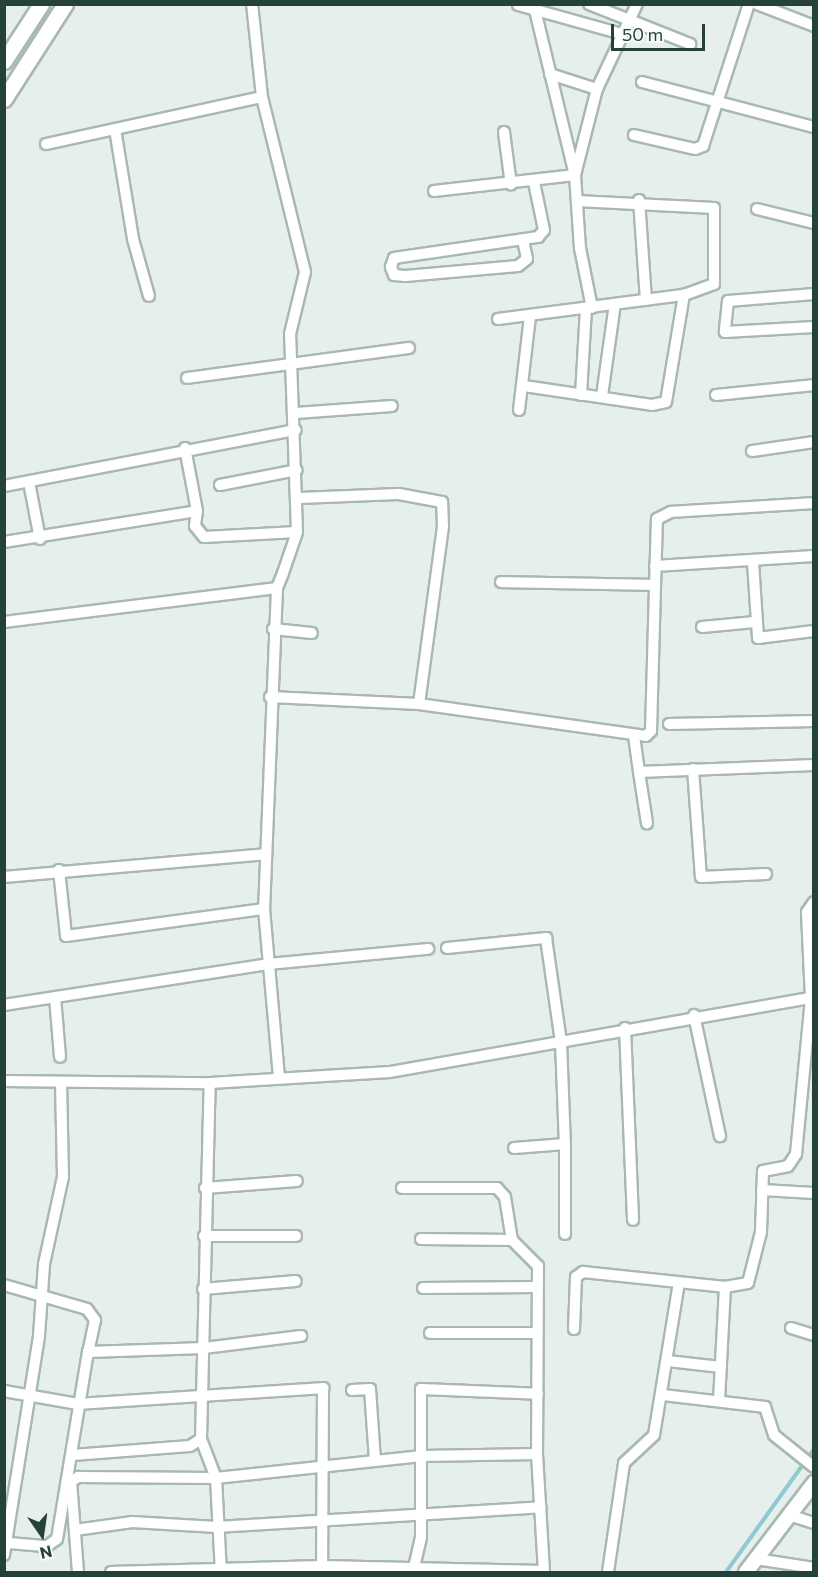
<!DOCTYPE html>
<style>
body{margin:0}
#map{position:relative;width:818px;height:1577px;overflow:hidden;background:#e6efeb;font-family:Commissioner,sans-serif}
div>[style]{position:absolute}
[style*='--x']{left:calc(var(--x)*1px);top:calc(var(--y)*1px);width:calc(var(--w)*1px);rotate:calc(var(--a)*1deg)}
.stream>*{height:4px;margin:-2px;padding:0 2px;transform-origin:2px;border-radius:2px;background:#8ec9d4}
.roads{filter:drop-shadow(2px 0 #a8b8b2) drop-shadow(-2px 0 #a8b8b2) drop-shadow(0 2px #a8b8b2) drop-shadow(0 -2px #a8b8b2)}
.minor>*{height:10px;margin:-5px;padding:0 5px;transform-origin:5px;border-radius:5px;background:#fff}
.tertiary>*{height:14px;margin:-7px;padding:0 7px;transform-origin:7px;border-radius:7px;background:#fff}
.secondary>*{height:15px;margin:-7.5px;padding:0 7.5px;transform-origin:7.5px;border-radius:7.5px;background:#fff}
span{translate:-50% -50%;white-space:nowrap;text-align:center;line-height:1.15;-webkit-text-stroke:6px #f7fbf9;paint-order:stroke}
.frame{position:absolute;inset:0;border:6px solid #24423a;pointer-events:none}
.north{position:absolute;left:12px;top:1505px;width:60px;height:60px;-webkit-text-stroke:4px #f7fbf9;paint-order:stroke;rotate:167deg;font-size:16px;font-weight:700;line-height:24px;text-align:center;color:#24423a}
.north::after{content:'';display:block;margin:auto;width:21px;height:27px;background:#24423a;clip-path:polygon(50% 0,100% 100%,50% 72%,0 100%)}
.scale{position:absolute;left:611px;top:24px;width:94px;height:27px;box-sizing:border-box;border:3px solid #24423a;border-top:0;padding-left:8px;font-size:18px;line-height:21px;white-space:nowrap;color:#24423a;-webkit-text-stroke:4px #f7fbf9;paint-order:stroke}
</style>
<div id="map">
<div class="stream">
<div style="--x:726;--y:1572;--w:151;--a:-54.4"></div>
</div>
<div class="roads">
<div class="minor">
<div style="--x:589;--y:4;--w:109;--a:21.6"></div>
<div style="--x:757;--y:4;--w:61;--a:21.1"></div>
<div style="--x:518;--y:5;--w:108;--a:15.6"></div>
<div style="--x:535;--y:10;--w:170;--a:76.4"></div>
<div style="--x:575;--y:175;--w:73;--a:86.1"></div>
<div style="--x:580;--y:248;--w:61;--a:78.7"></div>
<div style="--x:550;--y:74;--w:49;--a:17.7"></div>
<div style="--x:642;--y:82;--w:178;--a:14.7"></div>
<div style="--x:115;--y:129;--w:111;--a:80.7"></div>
<div style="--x:133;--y:239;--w:59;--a:74.3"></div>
<div style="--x:504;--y:132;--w:53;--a:82.5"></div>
<div style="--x:634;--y:135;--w:63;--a:12.9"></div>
<div style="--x:695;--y:149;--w:9;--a:-21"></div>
<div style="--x:703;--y:146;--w:149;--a:-72.1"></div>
<div style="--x:46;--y:144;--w:221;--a:-12.3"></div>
<div style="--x:434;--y:191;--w:142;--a:-6.5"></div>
<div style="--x:575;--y:175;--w:89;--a:-75.7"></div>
<div style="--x:597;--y:89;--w:94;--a:-64.8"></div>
<div style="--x:639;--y:200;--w:100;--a:86"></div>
<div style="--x:757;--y:209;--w:59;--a:13.8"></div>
<div style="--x:523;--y:240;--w:19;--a:78"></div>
<div style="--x:527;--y:259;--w:11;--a:142"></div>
<div style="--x:518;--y:266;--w:113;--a:174.9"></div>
<div style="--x:405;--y:276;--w:11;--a:-175"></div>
<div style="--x:394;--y:275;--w:9;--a:-111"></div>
<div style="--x:391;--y:267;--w:9;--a:-72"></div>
<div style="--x:394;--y:258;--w:146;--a:-8.3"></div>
<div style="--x:538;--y:237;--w:9;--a:-49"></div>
<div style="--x:544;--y:230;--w:49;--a:-101.8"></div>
<div style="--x:814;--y:294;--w:86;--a:175.3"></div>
<div style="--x:728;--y:301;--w:31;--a:96"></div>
<div style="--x:725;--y:332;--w:89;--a:-3.2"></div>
<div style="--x:498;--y:319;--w:188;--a:-7.4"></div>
<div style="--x:684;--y:295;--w:32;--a:-20"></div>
<div style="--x:714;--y:284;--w:76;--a:-90"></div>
<div style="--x:714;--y:208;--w:137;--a:-177.1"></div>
<div style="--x:187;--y:378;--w:224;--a:-7.7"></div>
<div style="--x:524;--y:386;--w:129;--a:8.4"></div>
<div style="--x:652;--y:405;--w:14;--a:-12"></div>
<div style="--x:666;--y:402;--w:109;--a:-80.5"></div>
<div style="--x:581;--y:395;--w:87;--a:-86.7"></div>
<div style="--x:716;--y:395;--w:99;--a:-5.8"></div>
<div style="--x:602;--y:396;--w:93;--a:-82"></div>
<div style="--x:519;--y:410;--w:94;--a:-83.3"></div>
<div style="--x:296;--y:413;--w:96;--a:-4.2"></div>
<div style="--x:185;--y:448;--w:64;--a:79.2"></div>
<div style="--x:752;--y:451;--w:63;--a:-8.3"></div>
<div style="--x:29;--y:482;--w:58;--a:79.1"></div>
<div style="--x:220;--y:485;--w:78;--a:-11"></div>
<div style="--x:4;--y:486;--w:297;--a:-10.9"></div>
<div style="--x:4;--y:542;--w:195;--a:-9.1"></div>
<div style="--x:197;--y:511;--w:15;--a:98"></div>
<div style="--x:195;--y:526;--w:14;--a:51"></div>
<div style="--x:204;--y:537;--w:93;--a:-3.1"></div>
<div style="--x:753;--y:562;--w:76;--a:86.2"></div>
<div style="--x:758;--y:638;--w:56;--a:-7.1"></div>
<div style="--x:655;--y:566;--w:159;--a:-3.6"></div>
<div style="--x:501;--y:582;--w:153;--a:1.1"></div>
<div style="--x:277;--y:588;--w:321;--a:92.3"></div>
<div style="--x:264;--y:909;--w:169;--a:84.9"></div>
<div style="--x:4;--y:622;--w:275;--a:-7.1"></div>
<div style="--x:277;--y:588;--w:16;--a:-68"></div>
<div style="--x:283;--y:573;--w:43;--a:-71.1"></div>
<div style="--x:297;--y:532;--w:198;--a:-92"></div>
<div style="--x:290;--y:334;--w:64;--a:-76.4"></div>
<div style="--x:305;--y:272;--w:180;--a:-103.8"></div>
<div style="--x:262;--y:97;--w:94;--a:-96.1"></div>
<div style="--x:702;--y:627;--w:53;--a:-5.4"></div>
<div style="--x:273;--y:629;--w:39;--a:6"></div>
<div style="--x:270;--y:697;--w:149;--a:2.7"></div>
<div style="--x:419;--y:704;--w:179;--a:-82.3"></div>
<div style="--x:443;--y:527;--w:25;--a:-92"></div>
<div style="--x:442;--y:502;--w:44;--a:-169.5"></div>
<div style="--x:399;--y:494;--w:101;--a:177.7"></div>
<div style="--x:419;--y:704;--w:229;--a:8"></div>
<div style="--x:646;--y:736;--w:7;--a:-45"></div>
<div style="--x:651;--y:731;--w:212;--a:-88.4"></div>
<div style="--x:657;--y:519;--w:16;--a:-27"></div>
<div style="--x:671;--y:512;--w:143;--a:-3.6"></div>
<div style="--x:669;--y:724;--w:145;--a:-1.2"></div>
<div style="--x:634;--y:736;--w:36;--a:82"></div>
<div style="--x:639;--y:772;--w:175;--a:-2.3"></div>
<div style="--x:693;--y:769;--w:108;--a:85.8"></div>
<div style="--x:701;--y:877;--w:65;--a:-2.6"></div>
<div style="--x:639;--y:772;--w:52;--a:81.1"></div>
<div style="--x:59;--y:870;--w:66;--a:83.9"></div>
<div style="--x:66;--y:936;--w:200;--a:-7.8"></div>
<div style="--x:4;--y:877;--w:262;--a:-5"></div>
<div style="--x:447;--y:948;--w:100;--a:-5.8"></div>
<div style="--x:546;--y:938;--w:105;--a:81.8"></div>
<div style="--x:561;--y:1042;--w:102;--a:87.8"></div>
<div style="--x:565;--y:1144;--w:51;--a:175.5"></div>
<div style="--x:55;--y:997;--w:60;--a:85.2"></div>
<div style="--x:4;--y:1005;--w:267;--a:-8.8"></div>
<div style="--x:268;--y:964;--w:161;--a:-5.4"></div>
<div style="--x:694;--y:1015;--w:124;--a:77.9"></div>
<div style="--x:625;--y:1028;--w:192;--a:87.6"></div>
<div style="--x:4;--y:1081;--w:206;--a:0.6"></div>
<div style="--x:210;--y:1083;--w:180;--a:-3.5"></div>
<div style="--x:390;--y:1072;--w:427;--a:-10"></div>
<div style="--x:205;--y:1188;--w:92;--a:-4.4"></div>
<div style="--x:402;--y:1188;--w:95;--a:0"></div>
<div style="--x:497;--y:1188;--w:12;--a:48"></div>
<div style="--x:505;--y:1197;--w:44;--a:80.8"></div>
<div style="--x:512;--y:1240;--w:37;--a:45"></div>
<div style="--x:538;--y:1266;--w:188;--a:90.3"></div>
<div style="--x:537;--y:1454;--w:118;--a:86.6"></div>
<div style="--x:762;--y:1190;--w:52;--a:3.3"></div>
<div style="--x:565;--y:1234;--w:90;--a:-90"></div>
<div style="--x:204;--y:1236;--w:92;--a:0"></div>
<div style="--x:421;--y:1239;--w:91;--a:0.6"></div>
<div style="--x:4;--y:1285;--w:86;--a:16.1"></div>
<div style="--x:87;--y:1309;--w:14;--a:54"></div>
<div style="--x:95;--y:1320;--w:33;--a:102"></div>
<div style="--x:423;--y:1288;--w:113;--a:-0.5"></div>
<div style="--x:203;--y:1289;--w:93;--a:-4.9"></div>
<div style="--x:791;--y:1328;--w:24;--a:17"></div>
<div style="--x:574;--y:1329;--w:52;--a:-87.8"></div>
<div style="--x:576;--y:1277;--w:9;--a:-36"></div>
<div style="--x:583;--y:1272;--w:143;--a:6"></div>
<div style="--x:725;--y:1287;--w:23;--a:-10"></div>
<div style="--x:748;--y:1283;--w:53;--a:-75.7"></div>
<div style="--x:761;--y:1232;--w:61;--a:-88.1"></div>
<div style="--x:763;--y:1171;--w:25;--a:-11"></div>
<div style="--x:788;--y:1166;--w:14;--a:-56"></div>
<div style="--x:796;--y:1154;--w:157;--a:-84.5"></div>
<div style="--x:811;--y:998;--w:86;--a:-92.7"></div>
<div style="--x:807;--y:912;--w:12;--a:-55"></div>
<div style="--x:430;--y:1333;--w:106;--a:0"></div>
<div style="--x:668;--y:1361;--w:53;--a:6.5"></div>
<div style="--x:352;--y:1390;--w:18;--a:-3"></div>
<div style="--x:370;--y:1389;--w:72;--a:86"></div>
<div style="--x:4;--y:1391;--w:75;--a:10"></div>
<div style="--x:78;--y:1404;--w:246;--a:-3.7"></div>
<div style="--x:323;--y:1388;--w:178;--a:90.3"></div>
<div style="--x:663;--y:1395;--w:103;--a:6.7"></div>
<div style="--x:765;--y:1407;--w:29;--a:72"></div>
<div style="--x:774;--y:1435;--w:51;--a:38.7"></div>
<div style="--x:719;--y:1401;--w:114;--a:-87"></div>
<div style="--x:201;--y:1439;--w:42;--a:69"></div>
<div style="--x:216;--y:1478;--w:94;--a:87"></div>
<div style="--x:73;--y:1455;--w:117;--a:-4.4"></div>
<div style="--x:190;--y:1446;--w:13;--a:-32"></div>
<div style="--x:201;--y:1439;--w:356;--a:-88.6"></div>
<div style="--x:789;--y:1515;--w:26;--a:18"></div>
<div style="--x:75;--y:1530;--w:58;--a:-8"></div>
<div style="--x:132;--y:1522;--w:85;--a:3.4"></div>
<div style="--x:217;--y:1527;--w:324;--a:-3.5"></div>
<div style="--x:9;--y:1543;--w:38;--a:5"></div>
<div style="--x:47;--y:1546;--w:12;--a:-35"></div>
<div style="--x:57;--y:1539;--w:190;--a:-80.6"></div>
<div style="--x:88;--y:1352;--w:116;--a:-2"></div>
<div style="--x:204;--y:1348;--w:98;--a:-7.1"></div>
<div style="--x:4;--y:1555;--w:222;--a:-80.9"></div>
<div style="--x:39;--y:1336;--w:72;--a:-86"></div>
<div style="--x:44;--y:1264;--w:89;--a:-77.7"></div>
<div style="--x:63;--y:1177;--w:95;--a:-91.2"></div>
<div style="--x:756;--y:1559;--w:59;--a:8.8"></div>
<div style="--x:78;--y:1572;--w:90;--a:-94.4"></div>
<div style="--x:71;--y:1482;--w:9;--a:-36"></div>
<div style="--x:78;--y:1477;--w:138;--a:0.4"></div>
<div style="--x:216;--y:1478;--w:207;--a:-6.1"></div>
<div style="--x:422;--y:1456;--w:115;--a:-1"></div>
<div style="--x:111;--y:1572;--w:211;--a:-1.6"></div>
<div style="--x:322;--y:1566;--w:221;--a:1.3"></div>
<div style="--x:413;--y:1572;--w:36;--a:-77"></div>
<div style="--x:421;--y:1537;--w:148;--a:-90"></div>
<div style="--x:421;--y:1389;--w:117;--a:2.4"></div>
<div style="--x:608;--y:1572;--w:110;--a:-81.6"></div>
<div style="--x:624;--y:1463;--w:41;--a:-43"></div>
<div style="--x:654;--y:1435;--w:154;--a:-80.7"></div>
</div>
<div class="tertiary">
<div style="--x:746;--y:1572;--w:112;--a:-52.6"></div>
</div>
<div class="secondary">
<div style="--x:4;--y:61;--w:68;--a:-57"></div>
<div style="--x:4;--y:99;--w:113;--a:-57.3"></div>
</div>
</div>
<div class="frame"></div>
<div class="north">N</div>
<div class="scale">50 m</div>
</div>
